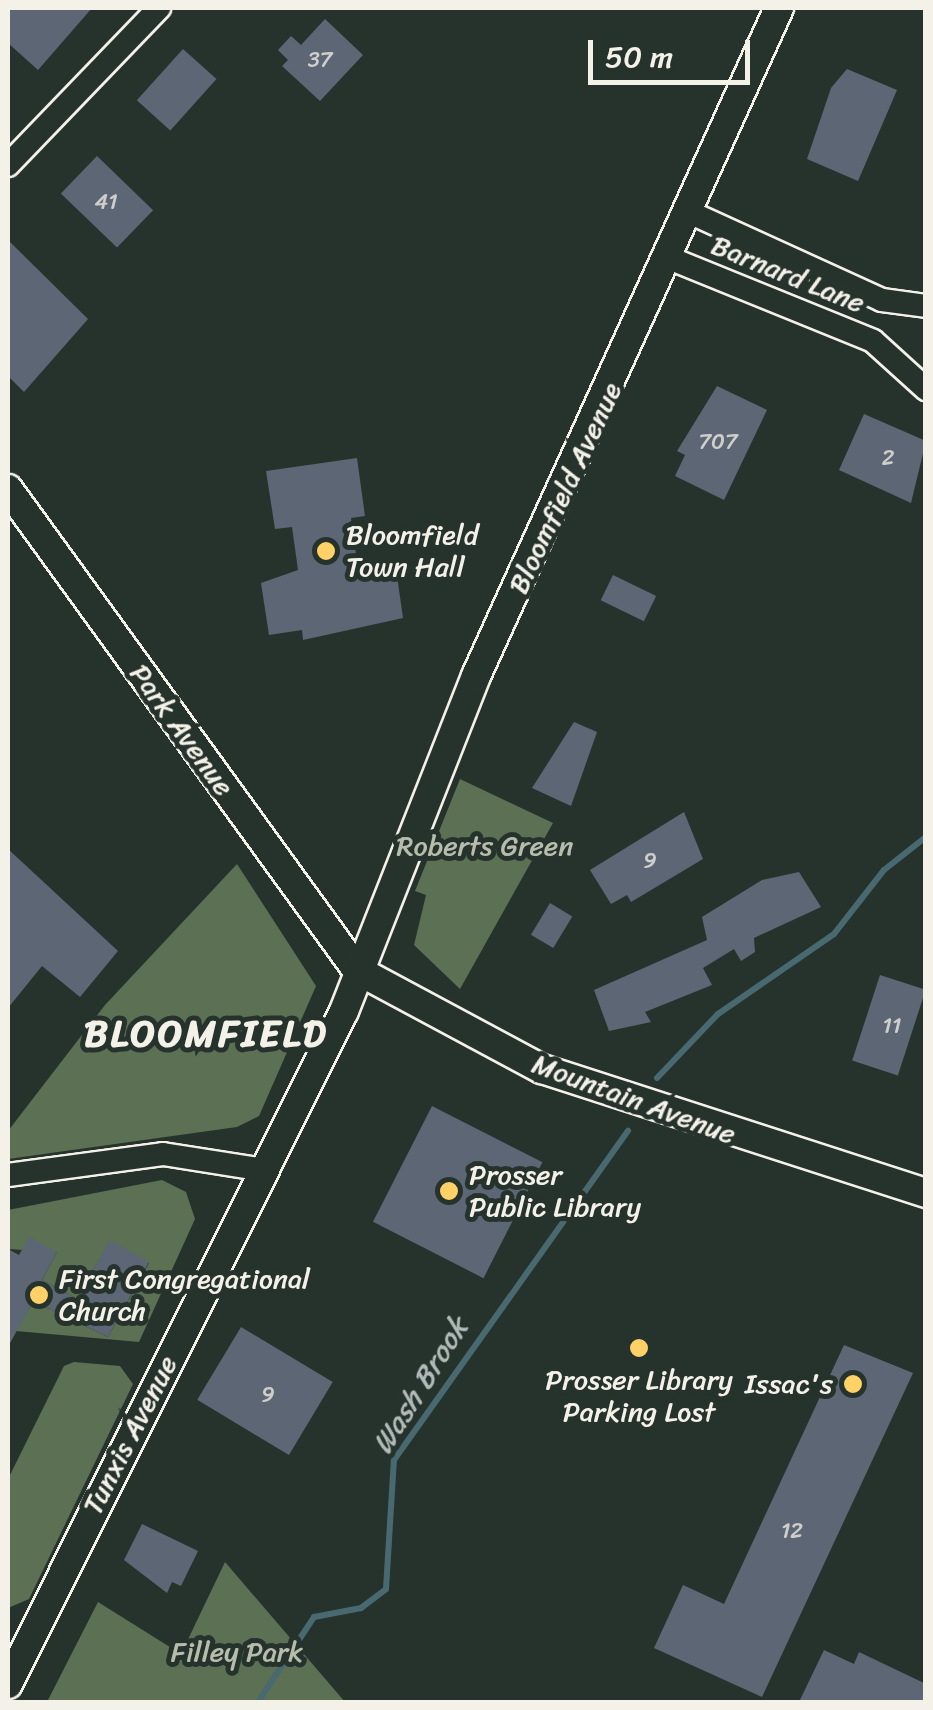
<!DOCTYPE html>
<style>
body{margin:0}
#map{position:relative;width:933px;height:1710px;overflow:hidden;background:#26332d;font-family:Sriracha,sans-serif}
div>[style]{position:absolute}
[style*='--x']{left:calc(var(--x)*1px);top:calc(var(--y)*1px);width:calc(var(--w)*1px);rotate:calc(var(--a)*1deg)}
.green>*{inset:0;background:#5c7053}
.stream>*{height:6px;margin:-3px;padding:0 3px;transform-origin:3px;border-radius:3px;background:#496970}
.building>*{inset:0;background:#5d6674;transform-origin:0 0}
.roads{filter:drop-shadow(2px 0 #f4f1e8) drop-shadow(-2px 0 #f4f1e8) drop-shadow(0 2px #f4f1e8) drop-shadow(0 -2px #f4f1e8)}
.minor>*{height:22px;margin:-11px;padding:0 11px;transform-origin:11px;border-radius:11px;background:#26332d}
.major>*{height:28px;margin:-14px;padding:0 14px;transform-origin:14px;border-radius:14px;background:#26332d}
.dots>*{width:28px;height:28px;translate:-50% -50%;box-sizing:border-box;border:5px solid #26332d;border-radius:50%}
span{translate:-50% -50%;white-space:nowrap;text-align:center;line-height:1.15;-webkit-text-stroke:10px #26332d;paint-order:stroke}
.number-label{font-size:22px;color:#cececb}
.number-label span{-webkit-text-stroke-width:0}
.street-label{font-size:28px;color:#f4f1e8}
.poi-label{font-size:28px;color:#f4f1e8}
.left{translate:0 -50%;text-align:left}
.right{translate:-100% -50%;text-align:right}
.park-label{font-size:28px;color:#b7bdac}
.water-label{font-size:30px;color:#b0bbb8;font-style:italic}
.district-label{font-size:38px;color:#f4f1e8;font-weight:700;letter-spacing:2.5px}
.frame{position:absolute;inset:0;border:10px solid #f4f1e8;pointer-events:none}
.scale{position:absolute;left:588px;top:40px;width:162px;height:45px;box-sizing:border-box;border:5px solid #f4f1e8;border-top:0;padding-left:12px;font-size:30px;line-height:35px;white-space:nowrap;color:#f4f1e8;-webkit-text-stroke:8px #26332d;paint-order:stroke}
</style>
<div id="map">
<div class="green">
<div style="clip-path:polygon(460px 779px,553px 823px,460px 989px,414px 945px,426px 895px,415px 891px)"></div>
<div style="clip-path:polygon(237px 864px,316px 986px,259px 1116px,237px 1127px,8px 1159px,8px 1131px,105px 1005px)"></div>
<div style="clip-path:polygon(162px 1180px,186px 1192px,195px 1219px,139px 1342px,16px 1331px,33px 1301px,108px 1337px,149px 1263px,110px 1241px,77px 1299px,42px 1280px,57px 1252px,8px 1249px,8px 1210px)"></div>
<div style="clip-path:polygon(74px 1362px,120px 1366px,133px 1384px,29px 1599px,8px 1608px,8px 1479px,64px 1366px)"></div>
<div style="clip-path:polygon(225px 1562px,345px 1702px,47px 1702px,98px 1602px,181px 1654px)"></div>
</div>
<div class="stream">
<div style="--x:657;--y:1078;--w:88;--a:-46.4"></div>
<div style="--x:718;--y:1014;--w:141;--a:-34.6"></div>
<div style="--x:834;--y:934;--w:81;--a:-52"></div>
<div style="--x:884;--y:870;--w:53;--a:-38.2"></div>
<div style="--x:258;--y:1702;--w:102;--a:-56.6"></div>
<div style="--x:314;--y:1617;--w:48;--a:-10.8"></div>
<div style="--x:361;--y:1608;--w:31;--a:-37"></div>
<div style="--x:386;--y:1589;--w:129;--a:-86.5"></div>
<div style="--x:394;--y:1460;--w:404;--a:-54.6"></div>
</div>
<div class="building">
<div style="clip-path:polygon(8px 8px,92px 8px,38px 70px,8px 43px)"></div>
<div style="clip-path:polygon(325px 19px,363px 55px,320px 101px,282px 66px,288px 60px,278px 50px,291px 36px,301px 45px)"></div>
<div style="left:183px;top:49px;width:45px;height:69px;rotate:42deg"></div>
<div style="clip-path:polygon(847px 69px,897px 90px,858px 181px,807px 159px,831px 88px)"></div>
<div style="left:97px;top:156px;width:78px;height:52px;rotate:44deg"></div>
<div style="clip-path:polygon(8px 240px,88px 319px,24px 392px,8px 376px)"></div>
<div style="clip-path:polygon(717px 386px,767px 410px,724px 500px,675px 476px,685px 455px,677px 451px)"></div>
<div style="clip-path:polygon(864px 414px,926px 441px,911px 503px,839px 470px)"></div>
<div style="clip-path:polygon(357px 458px,365px 516px,351px 518px,357px 562px,395px 562px,403px 618px,303px 640px,302px 630px,269px 635px,261px 583px,298px 570px,292px 527px,275px 529px,266px 471px)"></div>
<div style="left:613px;top:575px;width:48px;height:28px;rotate:26deg"></div>
<div style="clip-path:polygon(574px 722px,597px 732px,571px 806px,532px 788px)"></div>
<div style="clip-path:polygon(684px 812px,703px 859px,631px 902px,627px 895px,611px 904px,590px 870px)"></div>
<div style="clip-path:polygon(8px 849px,118px 951px,80px 997px,42px 966px,8px 1008px)"></div>
<div style="clip-path:polygon(799px 872px,821px 907px,754px 938px,755px 952px,741px 961px,734px 949px,703px 968px,712px 985px,645px 1012px,651px 1022px,609px 1031px,594px 990px,707px 940px,702px 917px,762px 880px)"></div>
<div style="left:550px;top:903px;width:26px;height:37px;rotate:31deg"></div>
<div style="left:880px;top:975px;width:48px;height:90px;rotate:18deg"></div>
<div style="left:432px;top:1106px;width:124px;height:130px;rotate:27deg"></div>
<div style="clip-path:polygon(29px 1237px,57px 1252px,42px 1280px,77px 1299px,110px 1240px,149px 1262px,108px 1337px,33px 1301px,8px 1347px,8px 1249px,19px 1255px)"></div>
<div style="left:241px;top:1327px;width:107px;height:85px;rotate:31deg"></div>
<div style="clip-path:polygon(844px 1345px,913px 1373px,762px 1697px,654px 1648px,683px 1585px,724px 1604px)"></div>
<div style="clip-path:polygon(142px 1524px,198px 1551px,181px 1586px,172px 1582px,167px 1593px,124px 1560px)"></div>
<div style="clip-path:polygon(824px 1650px,854px 1664px,859px 1652px,926px 1684px,926px 1702px,799px 1702px)"></div>
</div>
<div class="roads">
<div class="minor">
<div style="--x:8;--y:165;--w:218;--a:-46.1"></div>
<div style="--x:689;--y:212;--w:212;--a:24.5"></div>
<div style="--x:882;--y:300;--w:44;--a:7.8"></div>
<div style="--x:669;--y:258;--w:220;--a:22.1"></div>
<div style="--x:873;--y:341;--w:72;--a:42.2"></div>
<div style="--x:8;--y:1175;--w:156;--a:-7.7"></div>
<div style="--x:163;--y:1154;--w:102;--a:9"></div>
</div>
<div class="major">
<div style="--x:8;--y:489;--w:594;--a:54.04"></div>
<div style="--x:357;--y:970;--w:210;--a:28.2"></div>
<div style="--x:542;--y:1069;--w:404;--a:17.9"></div>
<div style="--x:8;--y:1684;--w:752;--a:-63.47"></div>
<div style="--x:344;--y:1011;--w:360;--a:-68.5"></div>
<div style="--x:476;--y:676;--w:734;--a:-65.6"></div>
</div>
</div>
<div class="dots">
<div style="left:326px;top:551px;background:#ffd166"></div>
<div style="left:449px;top:1191px;background:#ffd166"></div>
<div style="left:39px;top:1295px;background:#ffd166"></div>
<div style="left:639px;top:1348px;background:#ffd166"></div>
<div style="left:853px;top:1384px;background:#ffd166"></div>
</div>
<div class="number-label">
<span style="left:320px;top:60px">37</span>
<span style="left:106px;top:202px">41</span>
<span style="left:718px;top:442px">707</span>
<span style="left:888px;top:458px">2</span>
<span style="left:650px;top:861px">9</span>
<span style="left:892px;top:1026px">11</span>
<span style="left:268px;top:1395px">9</span>
<span style="left:792px;top:1531px">12</span>
</div>
<div class="street-label">
<span style="left:788px;top:274px;rotate:22deg">Barnard Lane</span>
<span style="left:565px;top:488px;rotate:-65deg">Bloomfield Avenue</span>
<span style="left:182px;top:730px;rotate:54deg">Park Avenue</span>
<span style="left:634px;top:1099px;rotate:20deg">Mountain Avenue</span>
<span style="left:130px;top:1435px;rotate:-63deg">Tunxis Avenue</span>
</div>
<div class="poi-label">
<span class="left" style="left:346px;top:551px">Bloomfield<br>Town Hall</span>
<span class="left" style="left:469px;top:1191px">Prosser<br>Public Library</span>
<span class="left" style="left:59px;top:1295px">First Congregational<br>Church</span>
<span style="left:639px;top:1396px">Prosser Library<br>Parking Lost</span>
<span class="right" style="left:833px;top:1384px">Issac's</span>
</div>
<div class="park-label">
<span style="left:485px;top:846px">Roberts Green</span>
<span style="left:237px;top:1652px">Filley Park</span>
</div>
<div class="water-label">
<span style="left:420px;top:1386px;rotate:-58deg">Wash Brook</span>
</div>
<div class="district-label">
<span style="left:206px;top:1034px">BLOOMFIELD</span>
</div>
<div class="frame"></div>
<div class="scale">50 m</div>
</div>
